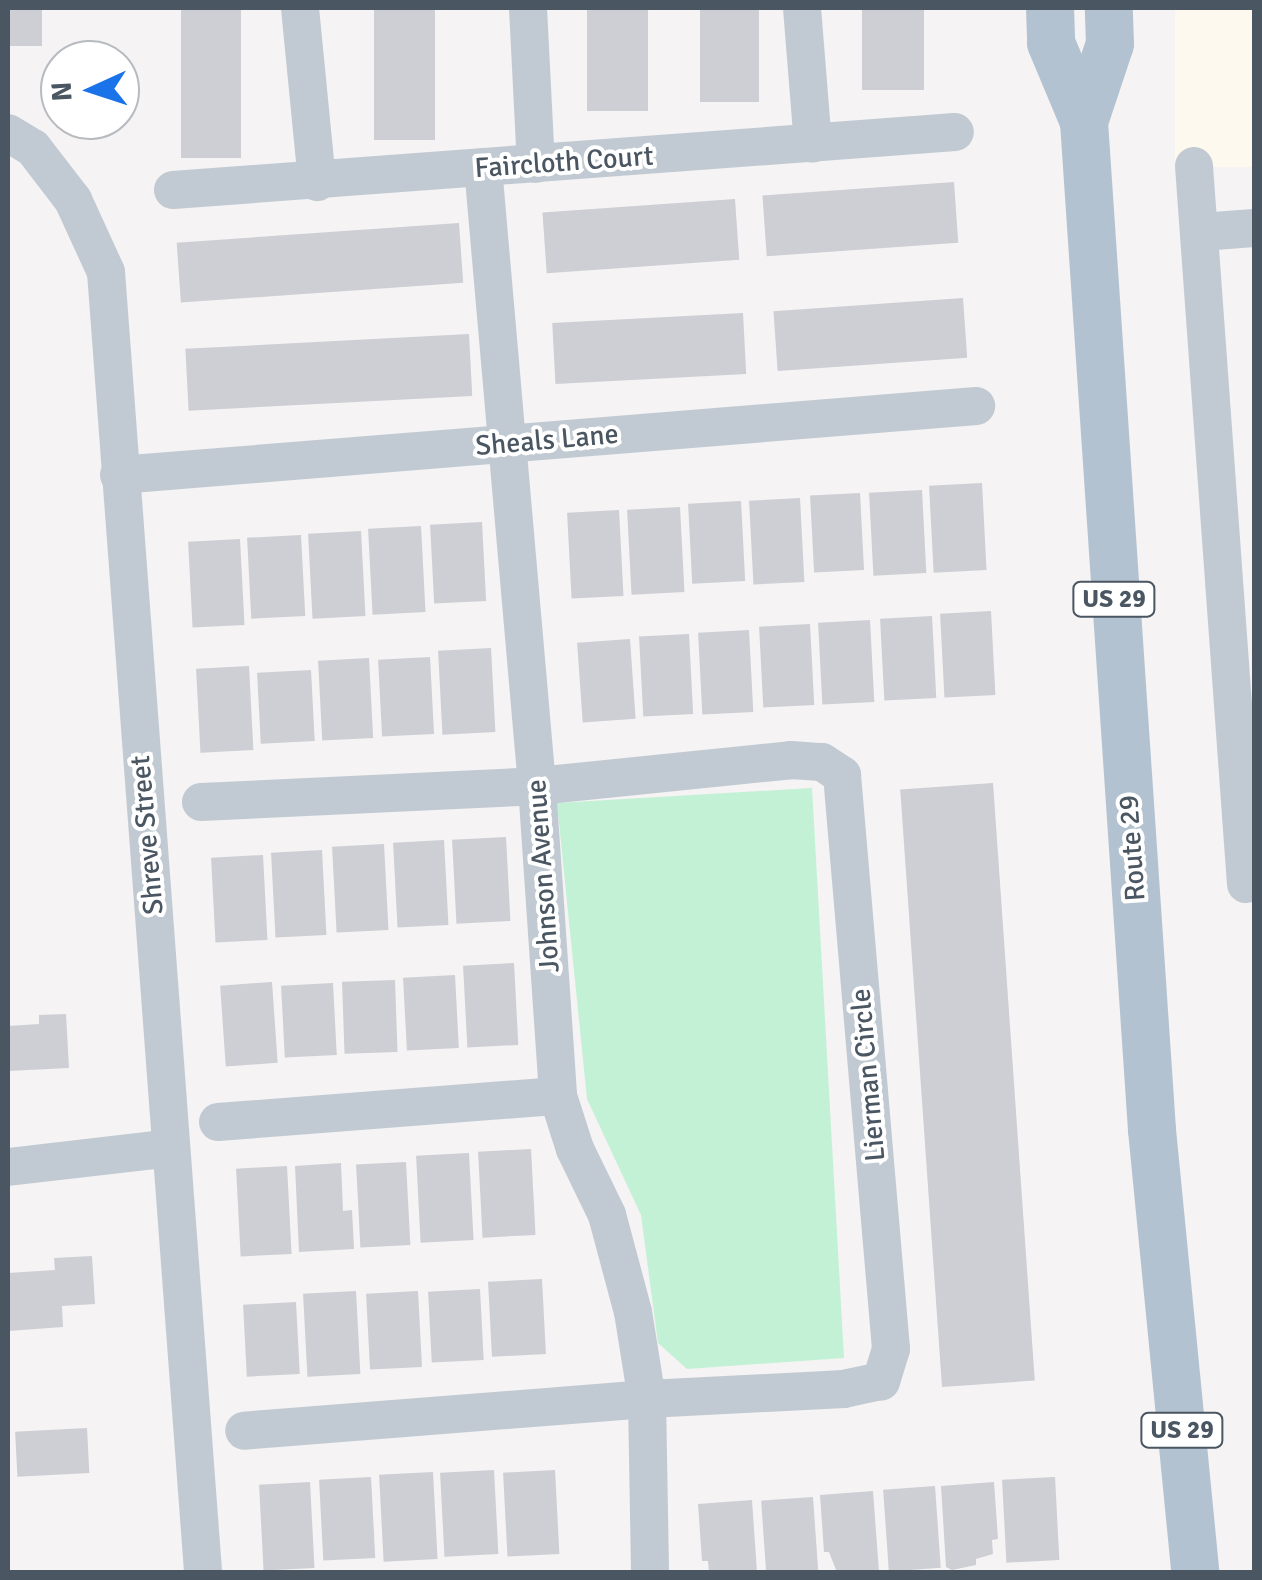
<!DOCTYPE html>
<style>
body{margin:0}
#map{position:relative;width:1262px;height:1580px;overflow:hidden;background:#f5f3f3;font-family:Signika,sans-serif}
div>[style]{position:absolute}
[style*='--x']{left:calc(var(--x)*1px);top:calc(var(--y)*1px);width:calc(var(--w)*1px);rotate:calc(var(--a)*1deg)}
.commercial>*{inset:0;background:#fdf9ef;transform-origin:0 0}
.green>*{inset:0;background:#c3f1d5}
.building>*{inset:0;background:#cdcfd5;transform-origin:0 0}
.minor>*{height:38px;margin:-19px;padding:0 19px;transform-origin:19px;border-radius:19px;background:#c1cad2}
.major>*{height:48px;margin:-24px;padding:0 24px;transform-origin:24px;border-radius:24px;background:#b3c2d1}
span{translate:-50% -50%;white-space:nowrap;text-align:center;line-height:1.15;-webkit-text-stroke:8px #fff;paint-order:stroke}
.shield-label span{padding:2px 8px;background:#fff;border:2px solid;border-radius:8px;-webkit-text-stroke-width:0}
.shield-label{font-size:25px;color:#4a5661;font-weight:700}
.street-label{font-size:28px;color:#4a5661}
.frame{position:absolute;inset:0;border:10px solid #4a5661;pointer-events:none}
.north{position:absolute;left:40px;top:40px;width:100px;height:100px;box-sizing:border-box;background:#fff;border:2px solid #b7bbc0;border-radius:50%;rotate:267deg;font-size:28px;font-weight:700;line-height:40px;text-align:center;color:#4a5661}
.north::after{content:'';display:block;margin:auto;width:35px;height:45px;background:#1a73e8;clip-path:polygon(50% 0,100% 100%,50% 72%,0 100%)}
</style>
<div id="map">
<div class="commercial">
<div style="left:1175px;top:8px;width:79px;height:159px"></div>
</div>
<div class="green">
<div style="clip-path:polygon(812px 788px,844px 1358px,687px 1369px,658px 1343px,641px 1215px,587px 1099px,557px 803px)"></div>
</div>
<div class="building">
<div style="left:8px;top:8px;width:34px;height:38px"></div>
<div style="left:181px;top:8px;width:60px;height:150px"></div>
<div style="left:374px;top:8px;width:61px;height:132px"></div>
<div style="left:587px;top:8px;width:61px;height:103px"></div>
<div style="left:700px;top:8px;width:59px;height:94px"></div>
<div style="left:862px;top:8px;width:62px;height:82px"></div>
<div style="left:954px;top:182px;width:61px;height:192px;rotate:86deg"></div>
<div style="left:735px;top:199px;width:61px;height:193px;rotate:86deg"></div>
<div style="left:459px;top:223px;width:60px;height:283px;rotate:86deg"></div>
<div style="left:963px;top:298px;width:60px;height:190px;rotate:86deg"></div>
<div style="left:743px;top:313px;width:61px;height:191px;rotate:87deg"></div>
<div style="left:469px;top:334px;width:62px;height:284px;rotate:87deg"></div>
<div style="left:982px;top:483px;width:87px;height:53px;rotate:87deg"></div>
<div style="left:922px;top:490px;width:83px;height:53px;rotate:87deg"></div>
<div style="left:860px;top:493px;width:77px;height:50px;rotate:87deg"></div>
<div style="left:800px;top:498px;width:84px;height:51px;rotate:87deg"></div>
<div style="left:741px;top:501px;width:80px;height:53px;rotate:87deg"></div>
<div style="left:680px;top:507px;width:85px;height:53px;rotate:87deg"></div>
<div style="left:619px;top:510px;width:86px;height:52px;rotate:87deg"></div>
<div style="left:482px;top:522px;width:79px;height:52px;rotate:87deg"></div>
<div style="left:421px;top:526px;width:86px;height:53px;rotate:87deg"></div>
<div style="left:361px;top:531px;width:85px;height:53px;rotate:87deg"></div>
<div style="left:301px;top:535px;width:81px;height:54px;rotate:87deg"></div>
<div style="left:240px;top:539px;width:86px;height:52px;rotate:87deg"></div>
<div style="left:991px;top:611px;width:84px;height:51px;rotate:87deg"></div>
<div style="left:932px;top:616px;width:82px;height:52px;rotate:87deg"></div>
<div style="left:870px;top:620px;width:82px;height:52px;rotate:87deg"></div>
<div style="left:810px;top:624px;width:81px;height:51px;rotate:87deg"></div>
<div style="left:749px;top:630px;width:82px;height:51px;rotate:87deg"></div>
<div style="left:689px;top:634px;width:80px;height:50px;rotate:87deg"></div>
<div style="left:630px;top:639px;width:80px;height:53px;rotate:86deg"></div>
<div style="left:491px;top:648px;width:84px;height:53px;rotate:87deg"></div>
<div style="left:430px;top:657px;width:77px;height:52px;rotate:87deg"></div>
<div style="left:369px;top:658px;width:80px;height:51px;rotate:87deg"></div>
<div style="left:249px;top:666px;width:84px;height:53px;rotate:87deg"></div>
<div style="left:311px;top:670px;width:71px;height:54px;rotate:87deg"></div>
<div style="left:993px;top:783px;width:599px;height:93px;rotate:86deg"></div>
<div style="left:506px;top:837px;width:84px;height:54px;rotate:87deg"></div>
<div style="left:444px;top:840px;width:85px;height:51px;rotate:87deg"></div>
<div style="left:384px;top:844px;width:86px;height:52px;rotate:87deg"></div>
<div style="left:322px;top:850px;width:85px;height:51px;rotate:87deg"></div>
<div style="left:263px;top:855px;width:85px;height:52px;rotate:87deg"></div>
<div style="left:514px;top:963px;width:82px;height:51px;rotate:87deg"></div>
<div style="left:455px;top:975px;width:73px;height:52px;rotate:87deg"></div>
<div style="left:395px;top:980px;width:72px;height:53px;rotate:88deg"></div>
<div style="left:272px;top:982px;width:81px;height:52px;rotate:86deg"></div>
<div style="left:333px;top:983px;width:72px;height:52px;rotate:87deg"></div>
<div style="clip-path:polygon(66px 1014px,69px 1068px,8px 1071px,8px 1026px,39px 1024px,39px 1015px)"></div>
<div style="left:531px;top:1149px;width:86px;height:53px;rotate:87deg"></div>
<div style="left:469px;top:1153px;width:87px;height:53px;rotate:87deg"></div>
<div style="left:406px;top:1162px;width:83px;height:50px;rotate:87deg"></div>
<div style="clip-path:polygon(341px 1163px,343px 1211px,352px 1210px,354px 1249px,299px 1252px,295px 1166px)"></div>
<div style="left:287px;top:1166px;width:88px;height:51px;rotate:87deg"></div>
<div style="clip-path:polygon(92px 1256px,95px 1304px,62px 1306px,63px 1327px,8px 1331px,8px 1273px,55px 1270px,54px 1258px)"></div>
<div style="left:542px;top:1279px;width:75px;height:54px;rotate:87deg"></div>
<div style="left:480px;top:1289px;width:71px;height:52px;rotate:87deg"></div>
<div style="left:356px;top:1291px;width:83px;height:53px;rotate:87deg"></div>
<div style="left:418px;top:1291px;width:76px;height:52px;rotate:87deg"></div>
<div style="left:296px;top:1302px;width:72px;height:53px;rotate:87deg"></div>
<div style="left:87px;top:1428px;width:45px;height:72px;rotate:87deg"></div>
<div style="left:494px;top:1470px;width:84px;height:54px;rotate:87deg"></div>
<div style="left:555px;top:1470px;width:84px;height:52px;rotate:87deg"></div>
<div style="left:433px;top:1472px;width:87px;height:54px;rotate:87deg"></div>
<div style="left:371px;top:1477px;width:81px;height:52px;rotate:87deg"></div>
<div style="left:1055px;top:1477px;width:83px;height:53px;rotate:87deg"></div>
<div style="left:310px;top:1482px;width:86px;height:51px;rotate:87deg"></div>
<div style="clip-path:polygon(994px 1482px,998px 1539px,992px 1540px,993px 1554px,976px 1559px,976px 1565px,952px 1570px,946px 1567px,941px 1486px)"></div>
<div style="left:935px;top:1486px;width:82px;height:52px;rotate:86deg"></div>
<div style="clip-path:polygon(873px 1491px,879px 1572px,836px 1570px,829px 1552px,824px 1552px,820px 1495px)"></div>
<div style="left:813px;top:1497px;width:75px;height:52px;rotate:86deg"></div>
<div style="clip-path:polygon(752px 1500px,757px 1572px,709px 1572px,708px 1561px,702px 1561px,698px 1504px)"></div>
</div>
<div class="minor">
<div style="--x:300;--y:8;--w:175;--a:84.4"></div>
<div style="--x:528;--y:8;--w:156;--a:87.1"></div>
<div style="--x:802;--y:8;--w:136;--a:85.4"></div>
<div style="--x:8;--y:133;--w:29;--a:31"></div>
<div style="--x:33;--y:148;--w:66;--a:52.4"></div>
<div style="--x:73;--y:200;--w:79;--a:65.4"></div>
<div style="--x:106;--y:272;--w:1304;--a:85.73"></div>
<div style="--x:1194;--y:166;--w:720;--a:85.86"></div>
<div style="--x:483;--y:167;--w:621;--a:85.01"></div>
<div style="--x:537;--y:786;--w:311;--a:86.1"></div>
<div style="--x:558;--y:1096;--w:56;--a:72.2"></div>
<div style="--x:575;--y:1149;--w:73;--a:64.1"></div>
<div style="--x:607;--y:1215;--w:100;--a:75"></div>
<div style="--x:633;--y:1312;--w:88;--a:80.9"></div>
<div style="--x:647;--y:1399;--w:173;--a:89"></div>
<div style="--x:173;--y:190;--w:784;--a:-4.24"></div>
<div style="--x:1201;--y:232;--w:53;--a:-4.3"></div>
<div style="--x:119;--y:475;--w:860;--a:-4.6"></div>
<div style="--x:201;--y:802;--w:336;--a:-2.7"></div>
<div style="--x:537;--y:786;--w:255;--a:-5.8"></div>
<div style="--x:791;--y:760;--w:31;--a:4"></div>
<div style="--x:822;--y:762;--w:24;--a:33"></div>
<div style="--x:842;--y:775;--w:576;--a:85.12"></div>
<div style="--x:891;--y:1349;--w:34;--a:107"></div>
<div style="--x:881;--y:1381;--w:38;--a:168"></div>
<div style="--x:844;--y:1389;--w:197;--a:177.1"></div>
<div style="--x:647;--y:1399;--w:404;--a:175.5"></div>
<div style="--x:218;--y:1122;--w:341;--a:-4.4"></div>
<div style="--x:8;--y:1167;--w:164;--a:-6.6"></div>
</div>
<div class="major">
<div style="--x:1050;--y:8;--w:35;--a:88"></div>
<div style="--x:1051;--y:43;--w:86;--a:67.3"></div>
<div style="--x:1084;--y:122;--w:1010;--a:86.14"></div>
<div style="--x:1152;--y:1130;--w:444;--a:84.4"></div>
<div style="--x:1084;--y:122;--w:82;--a:-71.6"></div>
<div style="--x:1110;--y:44;--w:36;--a:-92"></div>
</div>
<div class="shield-label">
<span style="left:1114px;top:599px">US 29</span>
<span style="left:1182px;top:1430px">US 29</span>
</div>
<div class="street-label">
<span style="left:564px;top:162px;rotate:-4deg">Faircloth Court</span>
<span style="left:547px;top:440px;rotate:-5deg">Sheals Lane</span>
<span style="left:147px;top:835px;rotate:-95deg">Shreve Street</span>
<span style="left:1132px;top:848px;rotate:-94deg">Route 29</span>
<span style="left:543px;top:876px;rotate:-94deg">Johnson Avenue</span>
<span style="left:868px;top:1075px;rotate:-95deg">Lierman Circle</span>
</div>
<div class="frame"></div>
<div class="north">N</div>
</div>
